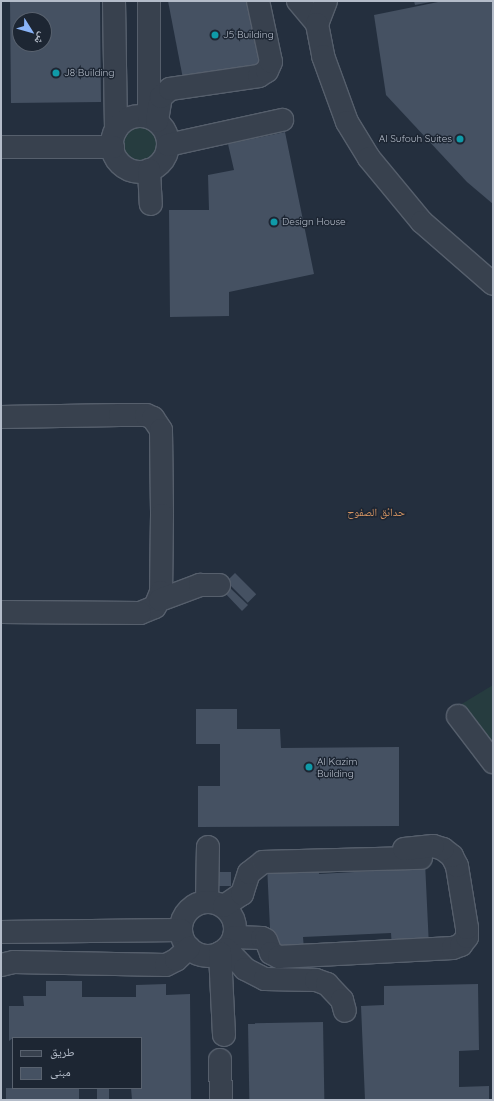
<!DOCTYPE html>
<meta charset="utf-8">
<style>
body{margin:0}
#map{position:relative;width:494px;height:1101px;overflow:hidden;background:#242f3e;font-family:Quicksand,"Noto Naskh Arabic",sans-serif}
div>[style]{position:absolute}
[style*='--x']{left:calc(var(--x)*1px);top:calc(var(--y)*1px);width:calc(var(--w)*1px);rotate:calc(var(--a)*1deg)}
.green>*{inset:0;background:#263c3f}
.round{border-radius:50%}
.building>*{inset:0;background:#455162;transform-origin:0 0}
.roads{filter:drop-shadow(1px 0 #565f6c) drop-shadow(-1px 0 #565f6c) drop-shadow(0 1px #565f6c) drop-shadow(0 -1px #565f6c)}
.minor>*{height:22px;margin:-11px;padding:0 11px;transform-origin:11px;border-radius:11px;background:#38414e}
.minor>.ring{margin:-11px;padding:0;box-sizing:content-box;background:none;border:22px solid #38414e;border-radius:50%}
.dots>*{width:11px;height:11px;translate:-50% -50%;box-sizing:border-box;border:2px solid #1d2633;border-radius:50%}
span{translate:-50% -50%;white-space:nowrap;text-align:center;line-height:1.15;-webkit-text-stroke:3px #1d2633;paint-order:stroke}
.poi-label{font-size:10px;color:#b4bcc9}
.left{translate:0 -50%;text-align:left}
.right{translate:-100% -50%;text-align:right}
.neighbourhood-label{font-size:11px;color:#d59563}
.frame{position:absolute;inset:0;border:2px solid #b4bcc9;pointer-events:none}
.legend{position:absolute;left:12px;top:1037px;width:130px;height:52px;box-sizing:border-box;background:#1d2633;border:1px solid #59626f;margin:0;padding:5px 7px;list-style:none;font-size:12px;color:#b4bcc9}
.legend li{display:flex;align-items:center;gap:8px;height:20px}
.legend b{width:20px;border:1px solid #59626f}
.north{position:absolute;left:12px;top:12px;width:40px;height:40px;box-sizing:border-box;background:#1d2633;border:1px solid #59626f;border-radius:50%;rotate:127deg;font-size:11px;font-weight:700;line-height:16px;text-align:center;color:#b4bcc9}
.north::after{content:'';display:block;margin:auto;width:14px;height:18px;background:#8ab4f8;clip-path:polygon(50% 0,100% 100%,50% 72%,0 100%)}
</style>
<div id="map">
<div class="green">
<div class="round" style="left:122px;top:126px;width:38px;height:38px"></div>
<div style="clip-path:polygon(493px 685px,493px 743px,479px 730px,460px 705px)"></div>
</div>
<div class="building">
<div style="clip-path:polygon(evenodd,10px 1px,100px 1px,101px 102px,11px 103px,10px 1px,20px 20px,44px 20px,44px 44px,20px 44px,20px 20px)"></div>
<div style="clip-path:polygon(168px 1px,249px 1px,262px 69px,184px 84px)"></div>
<div style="clip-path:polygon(414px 1px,431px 1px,431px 2px,415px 5px)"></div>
<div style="clip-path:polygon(443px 1px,493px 1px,493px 204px,467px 182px,386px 95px,374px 15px)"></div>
<div style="clip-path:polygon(285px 132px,314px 274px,229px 292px,229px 316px,170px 317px,169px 210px,209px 210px,208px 175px,234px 170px,228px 144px)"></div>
<div style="left:235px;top:573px;width:30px;height:12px;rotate:45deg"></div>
<div style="clip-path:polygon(228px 586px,248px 605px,242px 611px,223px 591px)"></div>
<div style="clip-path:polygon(196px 709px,237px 709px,237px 729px,280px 729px,281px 748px,399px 747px,399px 826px,198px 827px,198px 786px,220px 786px,220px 744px,196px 744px)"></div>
<div style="clip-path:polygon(318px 862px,319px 874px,390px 870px,390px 864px,425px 862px,429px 947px,392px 948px,391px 933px,303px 937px,304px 949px,271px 950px,267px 865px)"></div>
<div style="left:217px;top:872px;width:14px;height:14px"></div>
<div style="clip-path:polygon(46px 981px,82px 981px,82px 997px,136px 997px,136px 985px,166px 984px,166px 995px,190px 994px,191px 1100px,132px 1100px,131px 1088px,141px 1088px,141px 1038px,13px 1038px,9px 1041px,9px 1006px,24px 1006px,23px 996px,46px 996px)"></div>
<div style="clip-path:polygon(478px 984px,479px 1050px,459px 1051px,459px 1087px,489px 1086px,489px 1100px,365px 1100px,361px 1006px,384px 1005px,384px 986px)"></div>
<div style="left:323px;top:1022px;width:78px;height:75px;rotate:89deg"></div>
<div style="left:79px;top:1088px;width:12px;height:73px;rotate:90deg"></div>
<div style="left:97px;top:1088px;width:12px;height:12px"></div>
</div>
<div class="roads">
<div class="minor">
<div style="--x:114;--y:1;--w:129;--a:89.1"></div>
<div style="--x:298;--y:1;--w:30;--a:50"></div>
<div style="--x:326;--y:1;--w:25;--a:111"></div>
<div style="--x:317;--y:24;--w:33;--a:79"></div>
<div style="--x:323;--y:56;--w:70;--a:70"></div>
<div style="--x:347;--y:122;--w:42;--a:58.6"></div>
<div style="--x:369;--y:158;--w:83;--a:50.4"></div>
<div style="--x:422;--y:222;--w:94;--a:41.1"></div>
<div class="ring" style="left:112px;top:116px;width:34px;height:34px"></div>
<div style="--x:149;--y:117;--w:116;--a:-90"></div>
<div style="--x:157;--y:121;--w:24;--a:-81"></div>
<div style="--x:161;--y:97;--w:12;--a:-42"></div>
<div style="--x:170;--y:89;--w:90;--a:-8.3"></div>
<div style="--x:259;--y:76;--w:9;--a:-32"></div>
<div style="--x:267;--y:71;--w:10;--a:-66"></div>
<div style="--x:271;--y:62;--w:62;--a:-102"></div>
<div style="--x:168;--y:145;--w:117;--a:-12.4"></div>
<div style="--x:1;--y:147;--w:112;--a:0"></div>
<div style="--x:149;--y:170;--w:34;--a:87"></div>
<div style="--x:1;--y:417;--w:119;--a:-1"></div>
<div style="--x:120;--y:415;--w:26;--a:0"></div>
<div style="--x:146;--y:415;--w:8;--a:23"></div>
<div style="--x:153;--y:418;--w:14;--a:56"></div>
<div style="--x:161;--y:430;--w:85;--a:89.3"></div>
<div style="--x:162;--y:515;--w:77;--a:90.7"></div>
<div style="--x:161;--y:592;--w:16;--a:112"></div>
<div style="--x:155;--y:607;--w:16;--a:158"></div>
<div style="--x:140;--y:613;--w:139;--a:-179.6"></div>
<div style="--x:160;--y:600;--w:43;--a:-20.6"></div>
<div style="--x:200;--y:585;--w:19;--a:0"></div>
<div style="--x:458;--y:716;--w:58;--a:52.7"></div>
<div style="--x:207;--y:902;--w:55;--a:-89"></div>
<div class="ring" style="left:181px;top:902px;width:32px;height:32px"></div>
<div style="--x:224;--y:906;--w:22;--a:-34"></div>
<div style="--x:242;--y:894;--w:22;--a:-72"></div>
<div style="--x:249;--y:873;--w:18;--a:-38"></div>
<div style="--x:263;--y:862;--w:158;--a:-1.5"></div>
<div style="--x:1;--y:932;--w:180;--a:-0.6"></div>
<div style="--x:234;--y:937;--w:28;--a:2"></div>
<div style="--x:262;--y:938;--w:4;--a:27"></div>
<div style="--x:266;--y:940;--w:14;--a:69"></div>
<div style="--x:271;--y:953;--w:9;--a:27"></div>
<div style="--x:279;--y:957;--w:174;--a:-3"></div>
<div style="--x:453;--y:948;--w:9;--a:-21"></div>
<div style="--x:461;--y:945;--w:10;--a:-53"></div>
<div style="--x:467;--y:937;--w:9;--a:-90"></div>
<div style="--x:467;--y:928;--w:63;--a:-99.2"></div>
<div style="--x:457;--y:866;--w:11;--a:-117"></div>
<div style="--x:452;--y:856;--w:11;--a:-142"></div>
<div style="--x:443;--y:849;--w:10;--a:-163"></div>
<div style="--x:433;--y:846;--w:29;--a:174"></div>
<div style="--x:226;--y:949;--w:28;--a:46"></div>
<div style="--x:245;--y:969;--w:22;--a:27"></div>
<div style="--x:265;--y:979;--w:51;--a:1.1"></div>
<div style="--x:316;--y:980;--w:12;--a:20"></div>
<div style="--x:327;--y:984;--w:22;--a:47"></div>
<div style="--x:342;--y:1000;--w:11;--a:75"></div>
<div style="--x:220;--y:953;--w:82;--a:87.2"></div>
<div style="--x:1;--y:965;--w:13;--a:-13"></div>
<div style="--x:14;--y:962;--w:152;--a:1.1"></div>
<div style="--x:166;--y:965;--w:11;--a:-27"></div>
<div style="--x:176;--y:960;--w:18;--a:-43"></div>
<div style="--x:220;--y:1060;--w:40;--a:88.6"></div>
</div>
</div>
<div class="dots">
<div style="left:215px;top:35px;background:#0f9aa8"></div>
<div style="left:56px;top:73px;background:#0f9aa8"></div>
<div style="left:460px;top:139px;background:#0f9aa8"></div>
<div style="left:274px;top:222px;background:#0f9aa8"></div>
<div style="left:309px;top:767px;background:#0f9aa8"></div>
</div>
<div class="poi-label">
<span class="left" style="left:223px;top:35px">J5 Building</span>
<span class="left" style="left:64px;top:73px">J8 Building</span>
<span class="right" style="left:452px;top:139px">Al Sufouh Suites</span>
<span class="left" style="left:282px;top:222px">Design House</span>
<span class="left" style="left:317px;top:767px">Al Kazim<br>Building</span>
</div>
<div class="neighbourhood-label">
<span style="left:376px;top:512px">حدائق الصفوح</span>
</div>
<div class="frame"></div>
<ul class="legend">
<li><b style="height:5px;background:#38414e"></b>طريق</li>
<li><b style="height:11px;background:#455162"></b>مبنى</li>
</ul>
<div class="north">ش</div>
</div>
